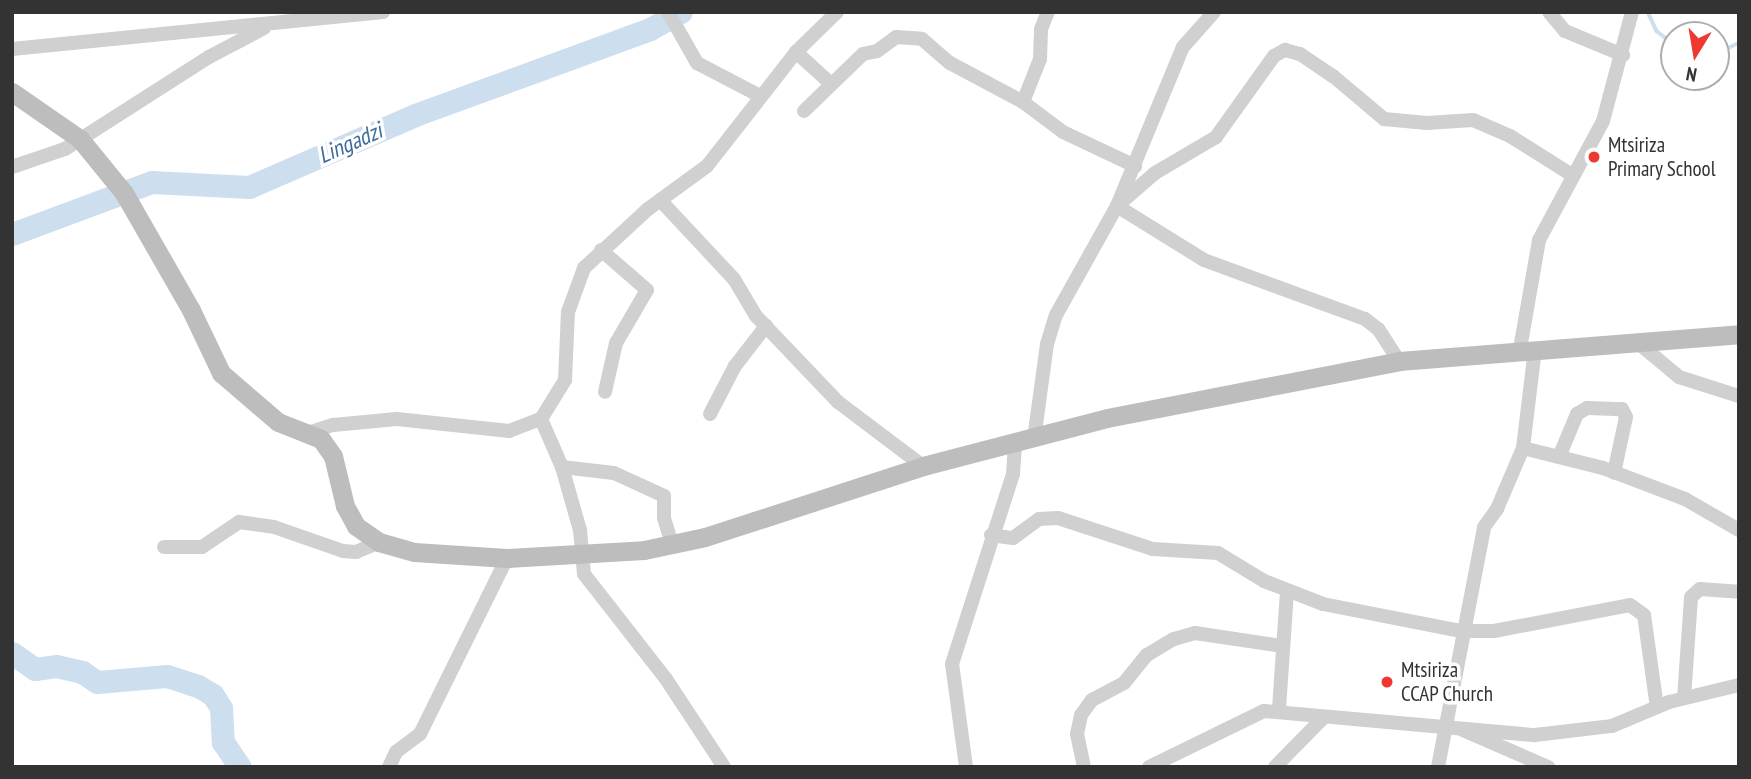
<!DOCTYPE html>
<style>
body{margin:0}
#map{position:relative;width:1751px;height:779px;overflow:hidden;background:#fff;font-family:"PT Sans Narrow",sans-serif}
div>[style]{position:absolute}
[style*='--x']{left:calc(var(--x)*1px);top:calc(var(--y)*1px);width:calc(var(--w)*1px);rotate:calc(var(--a)*1deg)}
.stream>*{height:3.5px;margin:-1.75px;padding:0 1.75px;transform-origin:1.75px;border-radius:1.75px;background:#cddeef}
.river>*{height:23px;margin:-11.5px;padding:0 11.5px;transform-origin:11.5px;border-radius:11.5px;background:#cddeef}
.street>*{height:14px;margin:-7px;padding:0 7px;transform-origin:7px;border-radius:7px;background:#d0d0d0}
.secondary>*{height:19px;margin:-9.5px;padding:0 9.5px;transform-origin:9.5px;border-radius:9.5px;background:#bdbdbd}
.dots>*{width:19px;height:19px;translate:-50% -50%;box-sizing:border-box;border:4px solid #fff;border-radius:50%}
span{translate:-50% -50%;white-space:nowrap;text-align:center;line-height:1.15;-webkit-text-stroke:7px #fff;paint-order:stroke}
.poi-label{font-size:21px;color:#333}
.left{translate:0 -50%;text-align:left}
.water-label{font-size:23px;color:#3b6a9a;font-style:italic}
.frame{position:absolute;inset:0;border:14px solid #333;pointer-events:none}
.north{position:absolute;left:1660px;top:21px;width:70px;height:70px;box-sizing:border-box;background:#fff;border:2px solid #adadad;border-radius:50%;rotate:191deg;font-size:19px;font-weight:700;line-height:28px;text-align:center;color:#333}
.north::after{content:'';display:block;margin:auto;width:24px;height:32px;background:#ed3931;clip-path:polygon(50% 0,100% 100%,50% 72%,0 100%)}
</style>
<div id="map">
<div class="stream">
<div style="--x:1648;--y:12;--w:21;--a:65"></div>
<div style="--x:1657;--y:31;--w:22;--a:39"></div>
<div style="--x:1716;--y:54;--w:25;--a:-26"></div>
</div>
<div class="river">
<div style="--x:12;--y:234;--w:149;--a:-20.4"></div>
<div style="--x:152;--y:182;--w:97;--a:3"></div>
<div style="--x:249;--y:187;--w:181;--a:-23.4"></div>
<div style="--x:415;--y:115;--w:250;--a:-20.1"></div>
<div style="--x:650;--y:29;--w:35;--a:-29"></div>
<div style="--x:12;--y:653;--w:28;--a:35"></div>
<div style="--x:35;--y:669;--w:21;--a:-8"></div>
<div style="--x:56;--y:666;--w:27;--a:13"></div>
<div style="--x:82;--y:672;--w:18;--a:34"></div>
<div style="--x:97;--y:682;--w:70;--a:-4.9"></div>
<div style="--x:167;--y:676;--w:33;--a:18"></div>
<div style="--x:198;--y:686;--w:17;--a:31"></div>
<div style="--x:213;--y:695;--w:15;--a:58"></div>
<div style="--x:221;--y:708;--w:34;--a:87"></div>
<div style="--x:223;--y:742;--w:30;--a:56"></div>
</div>
<div class="street">
<div style="--x:668;--y:12;--w:59;--a:60.4"></div>
<div style="--x:697;--y:63;--w:71;--a:27.6"></div>
<div style="--x:1549;--y:12;--w:25;--a:50"></div>
<div style="--x:1565;--y:31;--w:63;--a:22.5"></div>
<div style="--x:12;--y:49;--w:373;--a:-5.7"></div>
<div style="--x:796;--y:52;--w:47;--a:42.4"></div>
<div style="--x:1023;--y:102;--w:46;--a:-68.4"></div>
<div style="--x:1040;--y:59;--w:30;--a:-88"></div>
<div style="--x:1041;--y:29;--w:18;--a:-68"></div>
<div style="--x:804;--y:111;--w:82;--a:-44"></div>
<div style="--x:863;--y:54;--w:14;--a:-12"></div>
<div style="--x:877;--y:51;--w:24;--a:-36"></div>
<div style="--x:896;--y:37;--w:26;--a:4"></div>
<div style="--x:922;--y:39;--w:37;--a:41"></div>
<div style="--x:950;--y:63;--w:83;--a:28.1"></div>
<div style="--x:1023;--y:102;--w:50;--a:36.9"></div>
<div style="--x:1063;--y:132;--w:80;--a:25.3"></div>
<div style="--x:12;--y:167;--w:56;--a:-18.8"></div>
<div style="--x:65;--y:149;--w:171;--a:-32.6"></div>
<div style="--x:209;--y:57;--w:62;--a:-27.8"></div>
<div style="--x:660;--y:200;--w:108;--a:46.9"></div>
<div style="--x:734;--y:279;--w:43;--a:59.3"></div>
<div style="--x:756;--y:316;--w:119;--a:46.4"></div>
<div style="--x:838;--y:402;--w:106;--a:37"></div>
<div style="--x:601;--y:250;--w:61;--a:41"></div>
<div style="--x:647;--y:290;--w:61;--a:120.3"></div>
<div style="--x:616;--y:343;--w:50;--a:102.7"></div>
<div style="--x:1637;--y:342;--w:55;--a:39.8"></div>
<div style="--x:1679;--y:377;--w:63;--a:17.6"></div>
<div style="--x:1520;--y:349;--w:111;--a:-80.1"></div>
<div style="--x:1539;--y:240;--w:135;--a:-61.7"></div>
<div style="--x:1603;--y:121;--w:113;--a:-75.1"></div>
<div style="--x:1399;--y:361;--w:38;--a:-123"></div>
<div style="--x:1378;--y:329;--w:16;--a:-142"></div>
<div style="--x:1365;--y:319;--w:171;--a:-159.9"></div>
<div style="--x:1204;--y:260;--w:102;--a:-148.2"></div>
<div style="--x:1117;--y:206;--w:50;--a:-41"></div>
<div style="--x:1155;--y:173;--w:71;--a:-30.5"></div>
<div style="--x:1216;--y:137;--w:100;--a:-54.4"></div>
<div style="--x:1274;--y:56;--w:13;--a:-29"></div>
<div style="--x:1285;--y:50;--w:16;--a:15"></div>
<div style="--x:1300;--y:54;--w:40;--a:34"></div>
<div style="--x:1333;--y:76;--w:67;--a:40.1"></div>
<div style="--x:1384;--y:119;--w:43;--a:5.3"></div>
<div style="--x:1427;--y:123;--w:46;--a:-3.7"></div>
<div style="--x:1473;--y:120;--w:40;--a:23.4"></div>
<div style="--x:1510;--y:136;--w:73;--a:32.2"></div>
<div style="--x:710;--y:414;--w:54;--a:-62.5"></div>
<div style="--x:735;--y:366;--w:51;--a:-52.2"></div>
<div style="--x:541;--y:419;--w:52;--a:66.4"></div>
<div style="--x:562;--y:467;--w:66;--a:74.1"></div>
<div style="--x:580;--y:530;--w:44;--a:84.8"></div>
<div style="--x:584;--y:574;--w:133;--a:52"></div>
<div style="--x:666;--y:679;--w:105;--a:56.6"></div>
<div style="--x:311;--y:432;--w:23;--a:-18"></div>
<div style="--x:333;--y:425;--w:64;--a:-5.4"></div>
<div style="--x:397;--y:419;--w:113;--a:6.1"></div>
<div style="--x:509;--y:431;--w:34;--a:-21"></div>
<div style="--x:541;--y:419;--w:46;--a:-58.4"></div>
<div style="--x:565;--y:380;--w:68;--a:-87.5"></div>
<div style="--x:568;--y:312;--w:47;--a:-70"></div>
<div style="--x:584;--y:268;--w:87;--a:-42.7"></div>
<div style="--x:648;--y:209;--w:73;--a:-36.1"></div>
<div style="--x:707;--y:166;--w:145;--a:-52"></div>
<div style="--x:796;--y:52;--w:57;--a:-44.3"></div>
<div style="--x:1034;--y:439;--w:96;--a:-82.2"></div>
<div style="--x:1047;--y:344;--w:30;--a:-73"></div>
<div style="--x:1056;--y:315;--w:125;--a:-60.8"></div>
<div style="--x:1117;--y:206;--w:172;--a:-67.5"></div>
<div style="--x:1183;--y:47;--w:47;--a:-48.5"></div>
<div style="--x:1523;--y:448;--w:82;--a:14"></div>
<div style="--x:1603;--y:468;--w:88;--a:20.7"></div>
<div style="--x:1685;--y:499;--w:62;--a:29.9"></div>
<div style="--x:1559;--y:457;--w:47;--a:-67.3"></div>
<div style="--x:1577;--y:414;--w:12;--a:-31"></div>
<div style="--x:1587;--y:408;--w:35;--a:2"></div>
<div style="--x:1622;--y:409;--w:9;--a:63"></div>
<div style="--x:1626;--y:417;--w:57;--a:102.1"></div>
<div style="--x:562;--y:467;--w:52;--a:6.6"></div>
<div style="--x:614;--y:473;--w:55;--a:24.7"></div>
<div style="--x:664;--y:496;--w:22;--a:90"></div>
<div style="--x:664;--y:518;--w:28;--a:73"></div>
<div style="--x:991;--y:535;--w:22;--a:8"></div>
<div style="--x:1013;--y:538;--w:32;--a:-36"></div>
<div style="--x:1039;--y:519;--w:19;--a:-3"></div>
<div style="--x:1058;--y:518;--w:100;--a:18.1"></div>
<div style="--x:1153;--y:549;--w:65;--a:3.5"></div>
<div style="--x:1218;--y:553;--w:54;--a:31.3"></div>
<div style="--x:1264;--y:581;--w:63;--a:21.3"></div>
<div style="--x:1323;--y:604;--w:141;--a:11.1"></div>
<div style="--x:1461;--y:631;--w:33;--a:0"></div>
<div style="--x:1494;--y:631;--w:138;--a:-10.8"></div>
<div style="--x:1630;--y:605;--w:17;--a:36"></div>
<div style="--x:1644;--y:615;--w:93;--a:82"></div>
<div style="--x:164;--y:547;--w:38;--a:0"></div>
<div style="--x:202;--y:547;--w:45;--a:-34"></div>
<div style="--x:239;--y:522;--w:35;--a:8"></div>
<div style="--x:274;--y:527;--w:73;--a:19.2"></div>
<div style="--x:343;--y:551;--w:13;--a:4"></div>
<div style="--x:356;--y:552;--w:25;--a:-23"></div>
<div style="--x:1684;--y:698;--w:101;--a:-86"></div>
<div style="--x:1691;--y:597;--w:12;--a:-42"></div>
<div style="--x:1700;--y:589;--w:39;--a:4"></div>
<div style="--x:1279;--y:709;--w:118;--a:-86.1"></div>
<div style="--x:1463;--y:730;--w:93;--a:23.5"></div>
<div style="--x:389;--y:767;--w:17;--a:-65"></div>
<div style="--x:396;--y:752;--w:30;--a:-37"></div>
<div style="--x:420;--y:734;--w:196;--a:-63.7"></div>
<div style="--x:966;--y:767;--w:104;--a:-97.7"></div>
<div style="--x:952;--y:664;--w:200;--a:-72.2"></div>
<div style="--x:1013;--y:474;--w:31;--a:-86"></div>
<div style="--x:1084;--y:767;--w:34;--a:-102"></div>
<div style="--x:1077;--y:734;--w:19;--a:-78"></div>
<div style="--x:1081;--y:715;--w:19;--a:-54"></div>
<div style="--x:1092;--y:700;--w:36;--a:-28"></div>
<div style="--x:1124;--y:683;--w:36;--a:-51"></div>
<div style="--x:1147;--y:655;--w:31;--a:-31"></div>
<div style="--x:1174;--y:639;--w:22;--a:-16"></div>
<div style="--x:1195;--y:633;--w:88;--a:8.5"></div>
<div style="--x:1149;--y:767;--w:128;--a:-26"></div>
<div style="--x:1264;--y:711;--w:272;--a:5.1"></div>
<div style="--x:1535;--y:735;--w:78;--a:-6.7"></div>
<div style="--x:1612;--y:726;--w:62;--a:-22.8"></div>
<div style="--x:1669;--y:702;--w:72;--a:-13.7"></div>
<div style="--x:1275;--y:767;--w:70;--a:-45.6"></div>
<div style="--x:1438;--y:767;--w:244;--a:-79.1"></div>
<div style="--x:1484;--y:527;--w:22;--a:-54"></div>
<div style="--x:1497;--y:509;--w:66;--a:-66.9"></div>
<div style="--x:1523;--y:448;--w:100;--a:-83.1"></div>
</div>
<div class="secondary">
<div style="--x:12;--y:92;--w:83;--a:34.7"></div>
<div style="--x:80;--y:139;--w:70;--a:50.8"></div>
<div style="--x:124;--y:193;--w:135;--a:60.2"></div>
<div style="--x:191;--y:310;--w:70;--a:64.5"></div>
<div style="--x:221;--y:373;--w:75;--a:40.7"></div>
<div style="--x:278;--y:422;--w:46;--a:21.6"></div>
<div style="--x:321;--y:439;--w:21;--a:55"></div>
<div style="--x:333;--y:456;--w:51;--a:76.5"></div>
<div style="--x:345;--y:506;--w:23;--a:61"></div>
<div style="--x:356;--y:526;--w:28;--a:35"></div>
<div style="--x:379;--y:542;--w:36;--a:16"></div>
<div style="--x:414;--y:552;--w:93;--a:3.7"></div>
<div style="--x:507;--y:558;--w:137;--a:-3.3"></div>
<div style="--x:644;--y:550;--w:62;--a:-12"></div>
<div style="--x:705;--y:537;--w:229;--a:-18"></div>
<div style="--x:923;--y:466;--w:190;--a:-14.6"></div>
<div style="--x:1107;--y:418;--w:298;--a:-11"></div>
<div style="--x:1399;--y:361;--w:341;--a:-4.5"></div>
</div>
<div class="dots">
<div style="left:1594px;top:157px;background:#ed3931"></div>
<div style="left:1387px;top:682px;background:#ed3931"></div>
</div>
<div class="poi-label">
<span class="left" style="left:1608px;top:157px">Mtsiriza<br>Primary School</span>
<span class="left" style="left:1401px;top:682px">Mtsiriza<br>CCAP Church</span>
</div>
<div class="water-label">
<span style="left:350px;top:143px;rotate:-24deg">Lingadzi</span>
</div>
<div class="frame"></div>
<div class="north">N</div>
</div>
